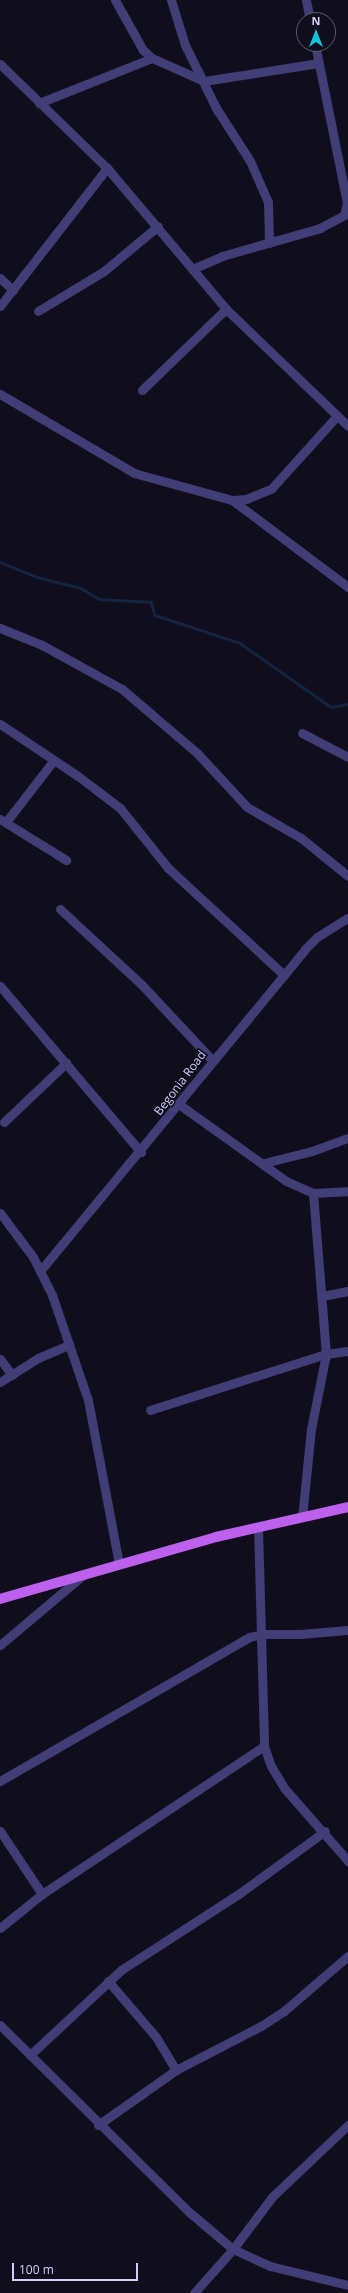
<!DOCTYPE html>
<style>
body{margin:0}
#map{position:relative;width:348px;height:2293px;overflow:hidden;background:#100d1c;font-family:"Open Sans",sans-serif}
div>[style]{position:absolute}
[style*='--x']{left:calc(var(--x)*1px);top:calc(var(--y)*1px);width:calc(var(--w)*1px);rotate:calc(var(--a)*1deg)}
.stream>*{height:2.5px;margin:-1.25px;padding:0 1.25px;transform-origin:1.25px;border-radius:1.25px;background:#122440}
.minor>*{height:9px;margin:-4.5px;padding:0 4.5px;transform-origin:4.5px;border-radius:4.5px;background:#413d76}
.major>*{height:10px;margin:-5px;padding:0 5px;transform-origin:5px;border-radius:5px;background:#bd60ee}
span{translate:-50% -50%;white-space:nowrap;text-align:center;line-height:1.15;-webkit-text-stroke:3.5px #100d1c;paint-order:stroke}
.street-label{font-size:12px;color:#d4cdfa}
.north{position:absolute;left:296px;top:12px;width:40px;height:40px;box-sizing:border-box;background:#100d1c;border:1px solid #5e5a75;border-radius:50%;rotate:0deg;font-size:11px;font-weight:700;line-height:16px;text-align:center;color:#d4cdfa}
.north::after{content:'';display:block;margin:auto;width:14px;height:18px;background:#17c3dc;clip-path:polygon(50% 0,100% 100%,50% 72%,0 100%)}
.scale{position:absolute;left:12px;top:2263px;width:126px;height:18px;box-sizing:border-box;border:2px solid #d4cdfa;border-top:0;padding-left:5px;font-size:12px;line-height:14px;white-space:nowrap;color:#d4cdfa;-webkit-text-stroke:3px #100d1c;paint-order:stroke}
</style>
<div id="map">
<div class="stream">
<div style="--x:0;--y:562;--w:40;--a:22"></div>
<div style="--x:37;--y:577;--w:45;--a:14"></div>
<div style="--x:81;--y:588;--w:21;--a:31"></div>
<div style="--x:99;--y:599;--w:52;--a:3.3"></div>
<div style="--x:151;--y:602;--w:14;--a:73"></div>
<div style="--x:155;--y:615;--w:89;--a:18.2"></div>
<div style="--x:240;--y:643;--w:111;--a:35.1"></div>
<div style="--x:331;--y:707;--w:17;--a:-10"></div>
</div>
<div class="minor">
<div style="--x:115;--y:0;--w:57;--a:60.8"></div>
<div style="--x:143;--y:50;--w:12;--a:42"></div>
<div style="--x:152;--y:58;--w:57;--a:23.9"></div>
<div style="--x:204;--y:81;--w:116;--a:-8.9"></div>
<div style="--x:171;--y:0;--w:47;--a:72.7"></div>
<div style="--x:185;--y:45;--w:70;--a:63.8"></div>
<div style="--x:216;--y:108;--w:63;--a:57.3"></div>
<div style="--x:250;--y:161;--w:45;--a:66.3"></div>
<div style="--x:268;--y:202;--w:41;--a:88.6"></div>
<div style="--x:306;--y:0;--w:20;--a:79"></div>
<div style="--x:0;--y:64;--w:149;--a:44.2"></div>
<div style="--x:107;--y:168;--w:185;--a:49.8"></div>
<div style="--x:226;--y:309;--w:169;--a:43.8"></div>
<div style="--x:39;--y:103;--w:122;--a:-21.7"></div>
<div style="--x:192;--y:269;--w:33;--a:-23"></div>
<div style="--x:222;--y:256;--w:102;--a:-15.9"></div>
<div style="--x:320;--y:228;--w:27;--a:-28"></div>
<div style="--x:344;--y:215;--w:12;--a:-76"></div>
<div style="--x:347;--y:203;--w:162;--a:-101.4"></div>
<div style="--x:0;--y:278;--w:18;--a:43"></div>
<div style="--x:0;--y:306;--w:175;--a:-52.2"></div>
<div style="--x:38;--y:311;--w:77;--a:-31.2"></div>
<div style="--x:104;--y:271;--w:70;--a:-39.8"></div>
<div style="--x:142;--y:390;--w:117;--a:-44"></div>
<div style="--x:0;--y:394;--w:156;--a:30.5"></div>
<div style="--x:134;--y:473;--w:102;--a:15.4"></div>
<div style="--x:232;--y:500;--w:14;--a:-4"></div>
<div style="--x:246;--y:499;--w:27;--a:-22"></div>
<div style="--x:271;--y:489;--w:98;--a:-47.9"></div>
<div style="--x:232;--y:500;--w:145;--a:36.9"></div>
<div style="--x:0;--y:628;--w:45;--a:22"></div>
<div style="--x:42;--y:645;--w:91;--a:28.8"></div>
<div style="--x:122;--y:689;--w:100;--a:40.5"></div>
<div style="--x:198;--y:754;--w:72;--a:47.2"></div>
<div style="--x:247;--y:807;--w:62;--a:29.9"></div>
<div style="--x:301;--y:838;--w:60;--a:39"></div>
<div style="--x:0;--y:724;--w:94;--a:33.7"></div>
<div style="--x:78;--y:776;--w:53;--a:37.3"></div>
<div style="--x:120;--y:808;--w:77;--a:51.3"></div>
<div style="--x:168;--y:868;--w:158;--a:42.7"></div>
<div style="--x:302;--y:733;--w:52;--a:27.6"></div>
<div style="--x:0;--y:819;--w:78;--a:31.8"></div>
<div style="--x:6;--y:822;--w:78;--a:-52.3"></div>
<div style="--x:60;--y:909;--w:110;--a:42.8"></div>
<div style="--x:141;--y:984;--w:104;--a:46.9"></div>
<div style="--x:0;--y:986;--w:218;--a:49.7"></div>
<div style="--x:180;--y:1105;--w:130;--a:35.6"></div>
<div style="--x:286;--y:1181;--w:30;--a:24"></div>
<div style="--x:313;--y:1193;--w:35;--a:-3"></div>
<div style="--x:4;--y:1122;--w:86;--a:-43.6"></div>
<div style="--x:264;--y:1163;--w:49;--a:-14"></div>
<div style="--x:312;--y:1151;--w:38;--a:-20"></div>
<div style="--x:313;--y:1193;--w:162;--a:85.4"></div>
<div style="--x:326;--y:1354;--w:22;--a:-8"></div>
<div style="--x:0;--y:1213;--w:55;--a:53.1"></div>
<div style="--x:33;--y:1257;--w:42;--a:63.4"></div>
<div style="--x:52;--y:1295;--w:111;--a:71.1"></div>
<div style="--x:88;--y:1400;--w:167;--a:79.3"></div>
<div style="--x:40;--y:1271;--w:417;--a:-50.5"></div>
<div style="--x:305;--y:949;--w:17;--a:-45"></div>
<div style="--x:317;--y:937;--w:36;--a:-32"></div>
<div style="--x:322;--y:1296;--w:26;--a:-11"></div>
<div style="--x:0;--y:1359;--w:20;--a:53"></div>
<div style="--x:0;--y:1382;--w:45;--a:-32.3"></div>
<div style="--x:38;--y:1358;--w:34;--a:-23"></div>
<div style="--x:150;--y:1410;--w:185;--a:-17.7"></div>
<div style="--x:326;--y:1354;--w:76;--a:101.3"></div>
<div style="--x:311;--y:1429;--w:88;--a:95.8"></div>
<div style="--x:258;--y:1527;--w:219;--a:88.4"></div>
<div style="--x:264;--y:1746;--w:21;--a:71"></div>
<div style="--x:271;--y:1766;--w:27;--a:59"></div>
<div style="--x:285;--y:1789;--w:96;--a:48.8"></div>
<div style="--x:0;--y:1645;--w:109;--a:-40.1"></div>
<div style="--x:0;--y:1781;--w:288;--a:-30"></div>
<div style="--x:249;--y:1637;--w:14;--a:-12"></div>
<div style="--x:263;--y:1634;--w:37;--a:0"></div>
<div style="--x:300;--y:1634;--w:48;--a:-4.8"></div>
<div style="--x:0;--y:1831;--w:76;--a:56.3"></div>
<div style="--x:0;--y:1928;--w:54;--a:-39"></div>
<div style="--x:42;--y:1894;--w:267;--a:-33.7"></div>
<div style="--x:108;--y:1981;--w:74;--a:49.4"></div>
<div style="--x:156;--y:2037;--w:39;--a:59"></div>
<div style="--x:0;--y:2025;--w:266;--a:44.7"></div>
<div style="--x:189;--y:2212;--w:57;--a:40.1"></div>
<div style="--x:233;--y:2249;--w:41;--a:24.7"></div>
<div style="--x:270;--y:2266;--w:80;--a:13.7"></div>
<div style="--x:30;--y:2055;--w:125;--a:-43"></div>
<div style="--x:121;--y:1970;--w:142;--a:-32.9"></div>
<div style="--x:240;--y:1893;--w:105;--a:-36.1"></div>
<div style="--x:98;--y:2125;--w:95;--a:-35.2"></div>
<div style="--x:176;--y:2070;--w:96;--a:-27.4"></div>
<div style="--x:261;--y:2026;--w:27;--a:-33"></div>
<div style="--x:284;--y:2011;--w:84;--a:-40.7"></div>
<div style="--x:194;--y:2293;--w:59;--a:-48.4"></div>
<div style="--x:233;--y:2249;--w:65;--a:-53.1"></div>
<div style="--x:272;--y:2197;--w:105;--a:-43.5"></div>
</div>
<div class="major">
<div style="--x:0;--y:1599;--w:225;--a:-16"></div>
<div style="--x:216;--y:1537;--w:135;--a:-12.8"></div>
</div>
<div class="street-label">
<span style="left:180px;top:1083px;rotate:-53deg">Begonia Road</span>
</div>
<div class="north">N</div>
<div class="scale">100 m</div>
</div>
